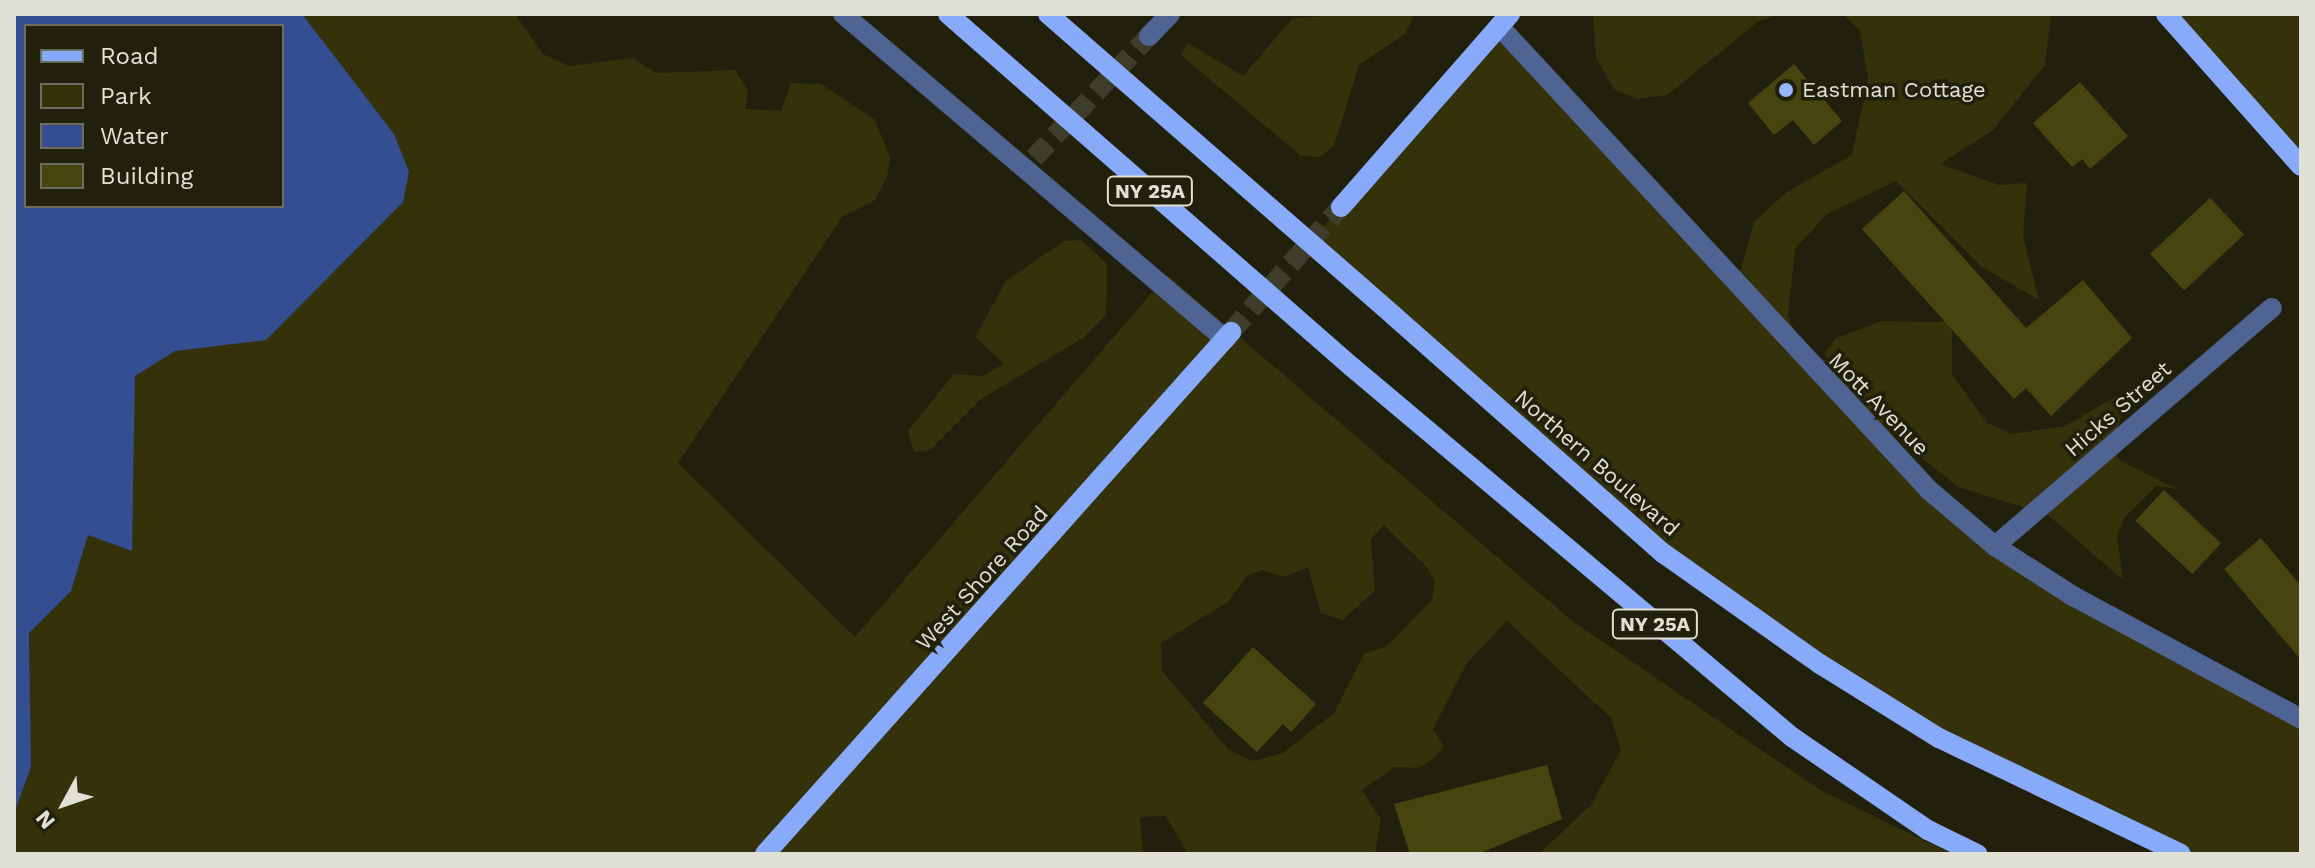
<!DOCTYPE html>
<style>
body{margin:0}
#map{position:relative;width:2315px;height:868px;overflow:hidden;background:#21200d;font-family:"Work Sans",sans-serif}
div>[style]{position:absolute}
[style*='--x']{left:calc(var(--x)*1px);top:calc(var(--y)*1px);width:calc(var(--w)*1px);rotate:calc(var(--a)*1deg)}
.green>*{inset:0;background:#35310a}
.water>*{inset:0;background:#334e91}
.building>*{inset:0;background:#484410;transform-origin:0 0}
.minor-tunnel>*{height:20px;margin-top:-10px;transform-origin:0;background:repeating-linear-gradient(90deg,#3e3d2b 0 20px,transparent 0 30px)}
.major-tunnel>*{height:20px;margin-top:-10px;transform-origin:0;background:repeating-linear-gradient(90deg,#3e3d2b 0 20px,transparent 0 30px)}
.minor>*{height:20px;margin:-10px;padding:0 10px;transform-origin:10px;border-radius:10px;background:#4f6493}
.major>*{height:20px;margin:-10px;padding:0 10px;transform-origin:10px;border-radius:10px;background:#88abf9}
.major-bridge>*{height:20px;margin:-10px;padding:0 10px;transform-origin:10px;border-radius:10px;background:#88abf9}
.dots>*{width:22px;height:22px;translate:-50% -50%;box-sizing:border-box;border:4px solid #21200d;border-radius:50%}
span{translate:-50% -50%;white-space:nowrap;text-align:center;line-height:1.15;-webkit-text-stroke:7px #21200d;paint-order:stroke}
.shield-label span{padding:2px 6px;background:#21200d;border:2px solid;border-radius:6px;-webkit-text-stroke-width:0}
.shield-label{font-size:20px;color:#e1e0d4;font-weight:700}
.poi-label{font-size:22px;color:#e1e0d4}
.left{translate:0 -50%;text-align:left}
.street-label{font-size:22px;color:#e1e0d4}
.frame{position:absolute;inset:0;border:16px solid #e1e0d4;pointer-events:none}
.legend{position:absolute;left:24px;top:24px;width:260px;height:184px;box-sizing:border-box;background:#21200d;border:2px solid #6e6d5d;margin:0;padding:10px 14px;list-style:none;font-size:24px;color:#e1e0d4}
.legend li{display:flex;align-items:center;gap:16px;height:40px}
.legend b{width:40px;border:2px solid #6e6d5d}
.north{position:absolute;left:24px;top:764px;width:80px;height:80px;-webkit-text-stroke:6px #21200d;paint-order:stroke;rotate:230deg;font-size:22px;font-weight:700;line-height:32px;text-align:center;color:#e1e0d4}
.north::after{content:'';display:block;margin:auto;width:28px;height:36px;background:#e1e0d4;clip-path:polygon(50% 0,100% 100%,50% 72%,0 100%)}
</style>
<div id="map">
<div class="green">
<div style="clip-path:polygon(evenodd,14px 14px,515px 14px,543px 54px,569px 66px,632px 58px,656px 73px,735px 70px,748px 91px,745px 109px,781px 111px,791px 83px,821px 84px,875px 120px,890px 158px,887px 177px,875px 200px,842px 217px,678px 463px,855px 637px,1167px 275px,1571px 620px,1820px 790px,1952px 854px,1539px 854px,1591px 805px,1621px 750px,1611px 718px,1507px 621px,1467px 663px,1433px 729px,1444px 746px,1433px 759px,1418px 768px,1395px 767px,1362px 790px,1381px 819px,1375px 854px,1188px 854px,1166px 816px,1140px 817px,1143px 854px,14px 854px,14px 14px,26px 26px,282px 26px,282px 206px,26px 206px,26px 26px,14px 14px,1384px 525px,1427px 567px,1435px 582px,1432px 600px,1387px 646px,1364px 654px,1334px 713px,1283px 753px,1253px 761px,1229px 750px,1162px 671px,1161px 643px,1228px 602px,1247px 576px,1262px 570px,1285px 577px,1308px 567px,1321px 613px,1343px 620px,1375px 590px,1371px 539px,1384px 525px)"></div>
<div style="clip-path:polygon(1358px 14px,1414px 14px,1406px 33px,1359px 65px,1334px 146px,1319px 157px,1301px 156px,1181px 55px,1188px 43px,1243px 76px,1293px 18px)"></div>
<div style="clip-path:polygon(1593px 14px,1781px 14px,1759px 21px,1667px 95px,1637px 99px,1614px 89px,1596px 58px)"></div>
<div style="clip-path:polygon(1843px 14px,2051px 14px,2045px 65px,1993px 130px,1940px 164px,1999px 185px,2027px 183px,2023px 236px,2039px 300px,1982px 267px,1896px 181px,1827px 214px,1795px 249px,1788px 315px,1800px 345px,1829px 363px,1825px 353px,1836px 338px,1882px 321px,1940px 322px,1966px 313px,1952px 330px,1952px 374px,1987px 423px,2012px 434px,2065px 426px,2148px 378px,2124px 404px,2115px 441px,2119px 460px,2177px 489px,2156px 486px,2125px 517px,2117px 536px,2123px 580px,2048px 515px,1958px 487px,1843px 395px,1995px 546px,2301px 719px,2301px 854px,2181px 854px,1939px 738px,1663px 553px,1309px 243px,1499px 26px,1739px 276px,1754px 222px,1787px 192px,1852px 155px,1868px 79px,1860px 31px)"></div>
<div style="clip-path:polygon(2166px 14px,2301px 14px,2301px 166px)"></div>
<div style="clip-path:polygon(1081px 240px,1107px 264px,1106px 315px,1083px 338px,981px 399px,930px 450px,914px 452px,908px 431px,954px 374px,982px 376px,1004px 364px,975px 337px,1006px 281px,1064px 241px)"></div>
</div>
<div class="water">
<div style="clip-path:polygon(evenodd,14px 14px,302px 14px,394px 134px,409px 172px,403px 202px,266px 340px,175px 351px,135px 376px,132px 551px,88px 535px,71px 591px,29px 633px,31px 767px,14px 813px,14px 14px,26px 26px,282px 26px,282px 206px,26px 206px,26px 26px)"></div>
</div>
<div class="building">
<div style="clip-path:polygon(1794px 64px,1842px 121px,1814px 145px,1793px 120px,1774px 135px,1748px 103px)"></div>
<div style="clip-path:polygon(2080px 82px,2128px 136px,2090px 169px,2082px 159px,2072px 167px,2033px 123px)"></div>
<div style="clip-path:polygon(1904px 191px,2026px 328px,2083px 280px,2132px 338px,2051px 416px,2026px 388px,2014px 399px,1862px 229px)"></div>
<div style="left:2210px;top:198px;width:50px;height:82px;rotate:47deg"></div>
<div style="left:2164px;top:490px;width:78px;height:42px;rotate:43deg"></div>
<div style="clip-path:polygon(2261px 538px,2301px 586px,2301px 660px,2224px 569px)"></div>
<div style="clip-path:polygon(1253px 647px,1316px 704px,1291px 732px,1283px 724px,1257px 752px,1203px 703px)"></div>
<div style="clip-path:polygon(1547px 765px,1562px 819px,1478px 854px,1410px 854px,1394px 804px)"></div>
</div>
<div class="minor-tunnel">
<div style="--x:1034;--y:158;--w:168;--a:-46.7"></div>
</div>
<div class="major-tunnel">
<div style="--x:1231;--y:332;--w:167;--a:-48.7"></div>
</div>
<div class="minor">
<div style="--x:843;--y:14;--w:502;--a:40.39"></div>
<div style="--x:1499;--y:26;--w:633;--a:47.18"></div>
<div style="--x:1929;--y:490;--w:87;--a:40.3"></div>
<div style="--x:1995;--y:546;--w:93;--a:32.7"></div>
<div style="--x:2073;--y:596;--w:259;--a:28.3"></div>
<div style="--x:1149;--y:36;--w:30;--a:-46"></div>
<div style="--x:1995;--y:546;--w:365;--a:-40.7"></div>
</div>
<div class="major">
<div style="--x:2166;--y:14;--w:203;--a:48.4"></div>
<div style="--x:1341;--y:207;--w:257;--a:-48.8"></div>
<div style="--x:1394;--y:316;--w:359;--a:41.4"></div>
<div style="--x:1663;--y:553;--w:192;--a:35.3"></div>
<div style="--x:1820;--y:664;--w:140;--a:31.9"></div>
<div style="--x:1939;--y:738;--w:268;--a:25.6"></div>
<div style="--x:1352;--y:367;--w:575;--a:40.06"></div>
<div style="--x:1792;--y:737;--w:165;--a:34.4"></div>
<div style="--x:1928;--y:830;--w:55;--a:26.1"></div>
<div style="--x:765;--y:854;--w:700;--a:-48.24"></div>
</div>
<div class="major-bridge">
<div style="--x:948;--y:14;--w:536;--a:41.15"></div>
<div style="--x:1048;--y:14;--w:459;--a:41.1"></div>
</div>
<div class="dots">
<div style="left:1786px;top:90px;background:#96b6fd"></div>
</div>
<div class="shield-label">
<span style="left:1150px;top:191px">NY 25A</span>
<span style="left:1655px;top:624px">NY 25A</span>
</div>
<div class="poi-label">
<span class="left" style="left:1802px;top:90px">Eastman Cottage</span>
</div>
<div class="street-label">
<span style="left:1879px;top:404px;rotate:46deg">Mott Avenue</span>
<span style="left:2118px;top:409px;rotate:-41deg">Hicks Street</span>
<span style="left:1597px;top:463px;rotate:41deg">Northern Boulevard</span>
<span style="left:982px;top:578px;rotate:-48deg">West Shore Road</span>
</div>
<div class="frame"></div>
<ul class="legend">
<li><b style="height:10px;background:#88abf9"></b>Road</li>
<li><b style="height:22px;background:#35310a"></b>Park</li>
<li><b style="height:22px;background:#334e91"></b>Water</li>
<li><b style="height:22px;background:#484410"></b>Building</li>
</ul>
<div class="north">N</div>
</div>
